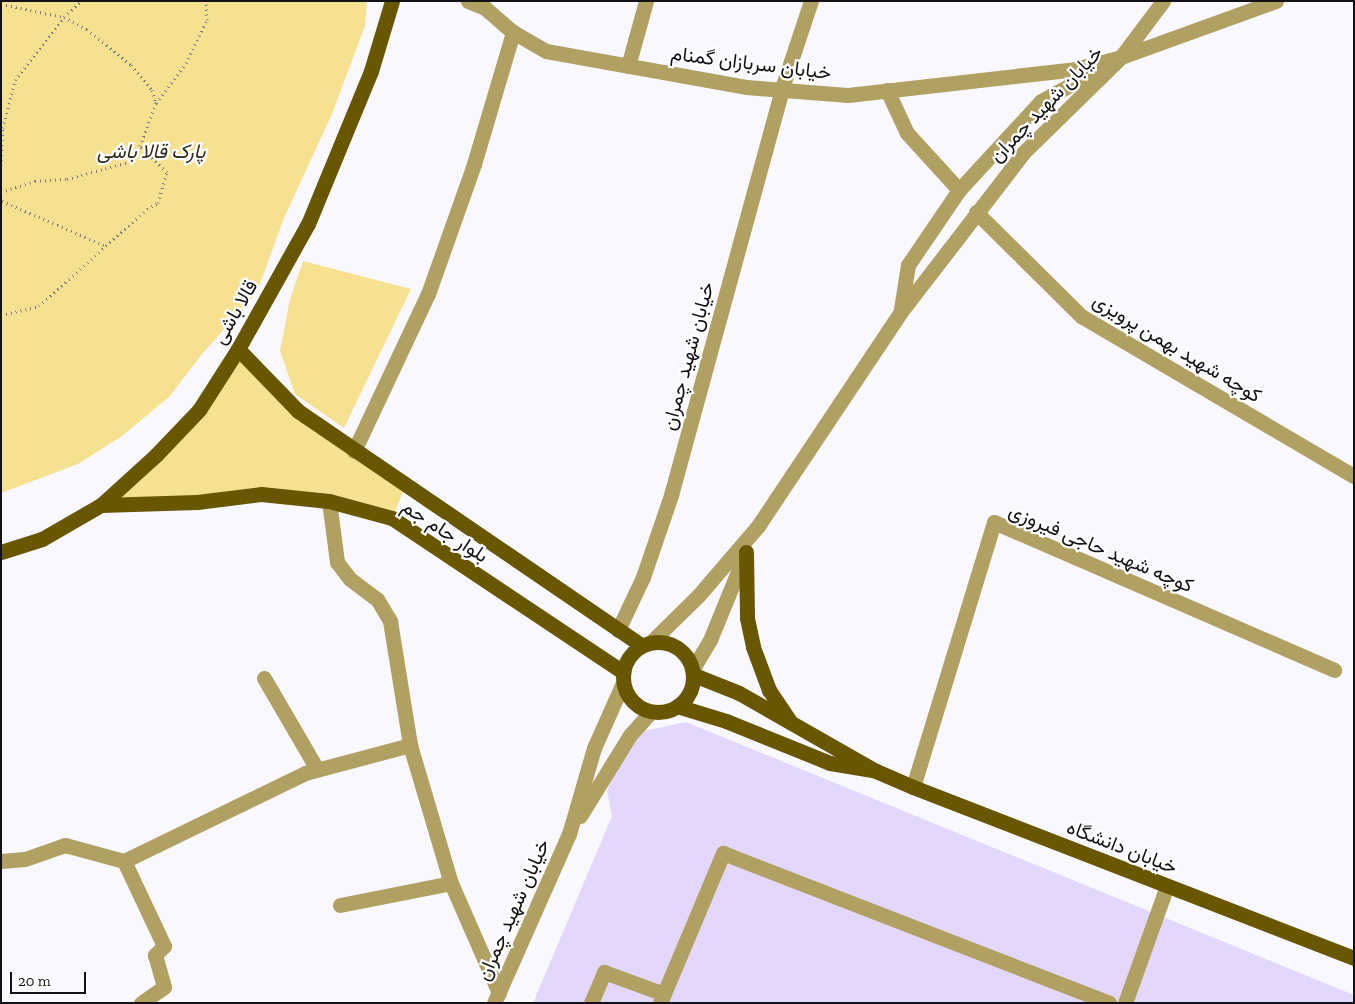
<!DOCTYPE html>
<meta charset="utf-8">
<style>
body{margin:0}
#map{position:relative;width:1355px;height:1004px;overflow:hidden;background:#faf8ff;font-family:"Zilla Slab",Vazirmatn,serif}
div>[style]{position:absolute}
[style*='--x']{left:calc(var(--x)*1px);top:calc(var(--y)*1px);width:calc(var(--w)*1px);rotate:calc(var(--a)*1deg)}
.green>*{inset:0;background:#f6e190}
.building>*{inset:0;background:#e3d8fc}
.path>*{height:3px;margin-top:-1.5px;transform-origin:0;background:repeating-linear-gradient(90deg,#7c7a80 0 1px,transparent 0 5px)}
.minor>*{height:15px;margin:-7.5px;padding:0 7.5px;transform-origin:7.5px;border-radius:7.5px;background:#b0a062}
.major>*{height:15px;margin:-7.5px;padding:0 7.5px;transform-origin:7.5px;border-radius:7.5px;background:#685600}
.major>.ring{margin:-7.5px;padding:0;box-sizing:content-box;background:none;border:15px solid #685600;border-radius:50%}
span{translate:-50% -50%;white-space:nowrap;text-align:center;line-height:1.15;-webkit-text-stroke:4.5px #fff;paint-order:stroke}
.street-label{font-size:20px;color:#131217}
.park-label{font-size:20px;color:#2e2917;font-style:italic}
.frame{position:absolute;inset:0;border:2px solid #131217;pointer-events:none}
.scale{position:absolute;left:10px;top:972px;width:76px;height:22px;box-sizing:border-box;border:2px solid #131217;border-top:0;padding-left:6px;font-size:15px;line-height:18px;white-space:nowrap;color:#131217;-webkit-text-stroke:4px #fff;paint-order:stroke}
</style>
<div id="map">
<div class="green">
<div style="clip-path:polygon(1px 1px,367px 1px,365px 26px,332px 114px,284px 218px,257px 292px,202px 354px,170px 396px,122px 436px,78px 464px,1px 493px)"></div>
<div style="clip-path:polygon(303px 261px,411px 289px,344px 428px,295px 394px,280px 351px,290px 299px)"></div>
<div style="clip-path:polygon(238px 349px,298px 411px,406px 486px,392px 518px,261px 494px,101px 505px,156px 455px)"></div>
</div>
<div class="building">
<div style="clip-path:polygon(686px 722px,1354px 995px,1354px 1003px,533px 1003px,612px 816px,607px 791px,625px 746px,644px 731px)"></div>
</div>
<div class="path">
<div style="--x:1;--y:4;--w:64;--a:11.7"></div>
<div style="--x:64;--y:17;--w:26;--a:28"></div>
<div style="--x:87;--y:29;--w:57;--a:39.3"></div>
<div style="--x:131;--y:65;--w:33;--a:50"></div>
<div style="--x:152;--y:90;--w:14;--a:73"></div>
<div style="--x:1;--y:165;--w:37;--a:-87"></div>
<div style="--x:3;--y:128;--w:49;--a:-76"></div>
<div style="--x:15;--y:80;--w:80;--a:-52.1"></div>
<div style="--x:64;--y:17;--w:23;--a:-43"></div>
<div style="--x:1;--y:192;--w:36;--a:-18"></div>
<div style="--x:35;--y:181;--w:32;--a:-4"></div>
<div style="--x:67;--y:179;--w:64;--a:-15.3"></div>
<div style="--x:129;--y:162;--w:19;--a:-55"></div>
<div style="--x:140;--y:146;--w:46;--a:-69.6"></div>
<div style="--x:156;--y:103;--w:50;--a:-53.1"></div>
<div style="--x:186;--y:63;--w:48;--a:-64"></div>
<div style="--x:207;--y:20;--w:19;--a:-93"></div>
<div style="--x:2;--y:201;--w:113;--a:23.4"></div>
<div style="--x:1;--y:315;--w:39;--a:-13"></div>
<div style="--x:39;--y:306;--w:145;--a:-41.9"></div>
<div style="--x:147;--y:209;--w:13;--a:-29"></div>
<div style="--x:158;--y:203;--w:32;--a:-74"></div>
<div style="--x:167;--y:172;--w:37;--a:-136"></div>
</div>
<div class="minor">
<div style="--x:468;--y:1;--w:18;--a:22"></div>
<div style="--x:485;--y:8;--w:37;--a:41"></div>
<div style="--x:513;--y:32;--w:38;--a:30"></div>
<div style="--x:546;--y:51;--w:203;--a:10.2"></div>
<div style="--x:746;--y:87;--w:102;--a:4.5"></div>
<div style="--x:848;--y:95;--w:228;--a:-6.5"></div>
<div style="--x:1075;--y:69;--w:48;--a:-14.6"></div>
<div style="--x:1121;--y:57;--w:165;--a:-19.9"></div>
<div style="--x:628;--y:66;--w:67;--a:-74.5"></div>
<div style="--x:887;--y:90;--w:47;--a:65.1"></div>
<div style="--x:907;--y:133;--w:77;--a:47.6"></div>
<div style="--x:976;--y:212;--w:148;--a:44.7"></div>
<div style="--x:1081;--y:316;--w:316;--a:30.4"></div>
<div style="--x:901;--y:309;--w:45;--a:-81"></div>
<div style="--x:908;--y:265;--w:91;--a:-55.8"></div>
<div style="--x:959;--y:190;--w:121;--a:-47.3"></div>
<div style="--x:1041;--y:101;--w:71;--a:-28.7"></div>
<div style="--x:354;--y:451;--w:174;--a:-64.8"></div>
<div style="--x:428;--y:294;--w:138;--a:-70.5"></div>
<div style="--x:474;--y:164;--w:138;--a:-73.5"></div>
<div style="--x:329;--y:501;--w:62;--a:82.5"></div>
<div style="--x:337;--y:562;--w:21;--a:53"></div>
<div style="--x:350;--y:579;--w:34;--a:37"></div>
<div style="--x:377;--y:599;--w:26;--a:59"></div>
<div style="--x:390;--y:621;--w:126;--a:80.8"></div>
<div style="--x:410;--y:745;--w:144;--a:73.5"></div>
<div style="--x:451;--y:883;--w:120;--a:66.4"></div>
<div style="--x:618;--y:630;--w:59;--a:-64.7"></div>
<div style="--x:643;--y:577;--w:87;--a:-71.1"></div>
<div style="--x:671;--y:495;--w:422;--a:-74.7"></div>
<div style="--x:782;--y:88;--w:92;--a:-71.6"></div>
<div style="--x:652;--y:641;--w:64;--a:-44.4"></div>
<div style="--x:698;--y:596;--w:92;--a:-49.4"></div>
<div style="--x:758;--y:526;--w:256;--a:-56.3"></div>
<div style="--x:900;--y:313;--w:202;--a:-52.4"></div>
<div style="--x:1023;--y:153;--w:137;--a:-44.4"></div>
<div style="--x:1121;--y:57;--w:70;--a:-53.1"></div>
<div style="--x:692;--y:670;--w:35;--a:-59"></div>
<div style="--x:710;--y:640;--w:95;--a:-67.8"></div>
<div style="--x:264;--y:678;--w:105;--a:59.8"></div>
<div style="--x:913;--y:787;--w:277;--a:-73"></div>
<div style="--x:994;--y:522;--w:371;--a:23.5"></div>
<div style="--x:580;--y:816;--w:95;--a:-58.3"></div>
<div style="--x:630;--y:735;--w:31;--a:-48"></div>
<div style="--x:1;--y:861;--w:24;--a:-5"></div>
<div style="--x:25;--y:859;--w:42;--a:-19.3"></div>
<div style="--x:65;--y:845;--w:61;--a:15.2"></div>
<div style="--x:124;--y:861;--w:201;--a:-25.9"></div>
<div style="--x:305;--y:773;--w:109;--a:-14.9"></div>
<div style="--x:124;--y:861;--w:94;--a:64.8"></div>
<div style="--x:164;--y:946;--w:13;--a:135"></div>
<div style="--x:155;--y:955;--w:33;--a:74"></div>
<div style="--x:164;--y:987;--w:28;--a:145"></div>
<div style="--x:340;--y:905;--w:113;--a:-11.2"></div>
<div style="--x:494;--y:1003;--w:185;--a:-66.1"></div>
<div style="--x:569;--y:834;--w:90;--a:-73.8"></div>
<div style="--x:594;--y:748;--w:71;--a:-66"></div>
<div style="--x:591;--y:1003;--w:34;--a:-67"></div>
<div style="--x:604;--y:972;--w:64;--a:20.1"></div>
<div style="--x:660;--y:1003;--w:163;--a:-67.2"></div>
<div style="--x:723;--y:853;--w:414;--a:21.2"></div>
<div style="--x:1125;--y:1003;--w:124;--a:-70.3"></div>
</div>
<div class="major">
<div style="--x:238;--y:349;--w:86;--a:45.9"></div>
<div style="--x:298;--y:411;--w:415;--a:34.3"></div>
<div style="--x:101;--y:505;--w:96;--a:-1.8"></div>
<div style="--x:197;--y:502;--w:64;--a:-7.1"></div>
<div style="--x:261;--y:494;--w:68;--a:5.9"></div>
<div style="--x:329;--y:501;--w:65;--a:15.1"></div>
<div style="--x:392;--y:518;--w:278;--a:33.7"></div>
<div style="--x:1;--y:552;--w:43;--a:-17.6"></div>
<div style="--x:42;--y:539;--w:68;--a:-30"></div>
<div style="--x:101;--y:505;--w:74;--a:-42.3"></div>
<div style="--x:156;--y:455;--w:62;--a:-46.3"></div>
<div style="--x:199;--y:410;--w:72;--a:-57.4"></div>
<div style="--x:238;--y:349;--w:143;--a:-60.8"></div>
<div style="--x:308;--y:224;--w:165;--a:-67.6"></div>
<div style="--x:371;--y:71;--w:73;--a:-73.3"></div>
<div style="--x:746;--y:552;--w:66;--a:89.1"></div>
<div style="--x:747;--y:618;--w:30;--a:78"></div>
<div style="--x:753;--y:647;--w:46;--a:69.6"></div>
<div style="--x:769;--y:690;--w:36;--a:56"></div>
<div class="ring" style="left:623px;top:642px;width:55px;height:55px"></div>
<div style="--x:694;--y:675;--w:48;--a:21.8"></div>
<div style="--x:739;--y:693;--w:158;--a:29.7"></div>
<div style="--x:876;--y:771;--w:40;--a:23.4"></div>
<div style="--x:913;--y:787;--w:473;--a:21.2"></div>
<div style="--x:677;--y:706;--w:51;--a:17"></div>
<div style="--x:726;--y:721;--w:112;--a:22"></div>
<div style="--x:830;--y:763;--w:43;--a:9.5"></div>
</div>
<div class="street-label">
<span style="left:751px;top:63px;rotate:7deg">خیابان سربازان گمنام</span>
<span style="left:1046px;top:104px;rotate:-46deg">خیابان شهید چمران</span>
<span style="left:235px;top:312px;rotate:-60deg">قالا باشی</span>
<span style="left:1177px;top:348px;rotate:31deg">کوچه شهید بهمن پرویزی</span>
<span style="left:688px;top:356px;rotate:-75deg">خیابان شهید چمران</span>
<span style="left:445px;top:531px;rotate:33deg">بلوار جام جم</span>
<span style="left:1101px;top:548px;rotate:23deg">کوچه شهید حاجی فیروزی</span>
<span style="left:1122px;top:847px;rotate:21deg">خیابان دانشگاه</span>
<span style="left:513px;top:910px;rotate:-66deg">خیابان شهید چمران</span>
</div>
<div class="park-label">
<span style="left:151px;top:151px">پارک قالا باشی</span>
</div>
<div class="frame"></div>
<div class="scale">20 m</div>
</div>
